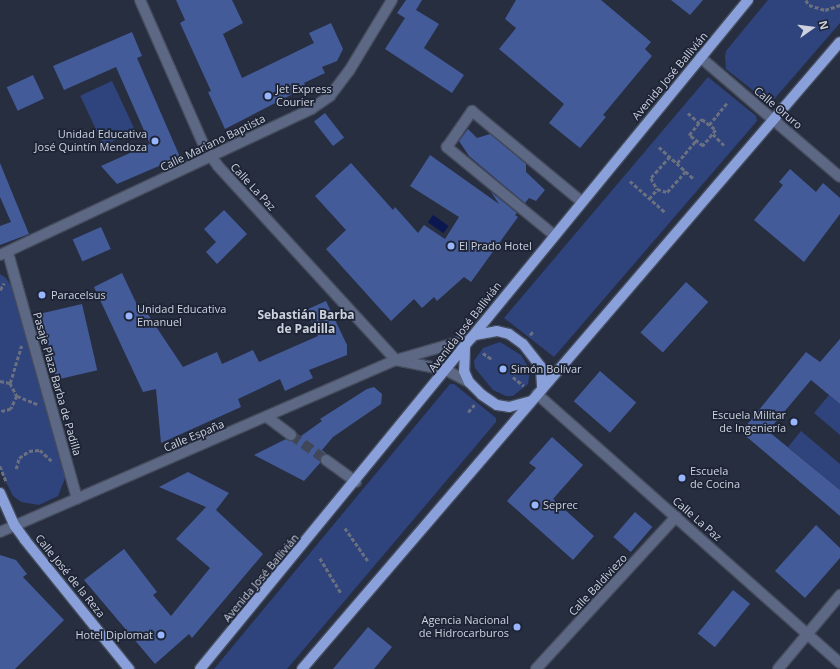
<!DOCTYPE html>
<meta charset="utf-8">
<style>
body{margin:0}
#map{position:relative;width:840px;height:669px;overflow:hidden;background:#272e40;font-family:"Open Sans",sans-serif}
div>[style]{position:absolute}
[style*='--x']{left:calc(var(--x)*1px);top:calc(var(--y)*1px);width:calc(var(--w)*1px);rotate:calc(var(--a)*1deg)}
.green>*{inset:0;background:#2f437d;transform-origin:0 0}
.water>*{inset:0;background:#0a1750;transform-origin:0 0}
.building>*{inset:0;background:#445b9a;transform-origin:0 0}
.minor-tunnel>*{height:10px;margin-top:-5px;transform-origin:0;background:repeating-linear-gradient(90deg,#404758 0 10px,transparent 0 15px)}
.path>*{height:2.5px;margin-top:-1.25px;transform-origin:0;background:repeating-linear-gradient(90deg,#6a7080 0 4px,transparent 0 6px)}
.roads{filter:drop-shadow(1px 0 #454c5c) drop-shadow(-1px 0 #454c5c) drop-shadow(0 1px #454c5c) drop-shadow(0 -1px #454c5c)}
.minor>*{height:10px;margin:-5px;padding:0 5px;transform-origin:5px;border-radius:5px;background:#5c6884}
.major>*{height:10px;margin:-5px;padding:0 5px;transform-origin:5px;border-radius:5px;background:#89a0da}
.dots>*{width:11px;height:11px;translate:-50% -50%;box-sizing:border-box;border:2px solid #1d2435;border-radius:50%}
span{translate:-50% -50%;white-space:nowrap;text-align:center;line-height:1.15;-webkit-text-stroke:3.5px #1d2435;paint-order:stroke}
.street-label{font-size:11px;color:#cdd2de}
.poi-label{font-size:11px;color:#cdd2de}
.left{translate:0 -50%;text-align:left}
.right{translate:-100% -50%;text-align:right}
.neighbourhood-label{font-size:12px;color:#cdd2de;font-weight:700}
.north{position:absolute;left:792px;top:8px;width:40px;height:40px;-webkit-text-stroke:3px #1d2435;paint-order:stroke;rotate:76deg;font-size:11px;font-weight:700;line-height:16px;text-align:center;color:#cdd2de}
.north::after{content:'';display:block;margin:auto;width:14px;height:18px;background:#cdd2de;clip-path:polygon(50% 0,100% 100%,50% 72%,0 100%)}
</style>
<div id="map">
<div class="green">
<div style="clip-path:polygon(768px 0,840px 0,840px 23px,770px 104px,726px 69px,725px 57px,726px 51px)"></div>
<div style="clip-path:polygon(708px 77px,756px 116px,757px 121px,554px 357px,504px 318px)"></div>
<div style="left:112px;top:81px;width:55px;height:35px;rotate:65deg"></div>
<div style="clip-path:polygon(0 274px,6px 278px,14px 290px,66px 476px,58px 496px,39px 505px,21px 502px,13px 496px,0 470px)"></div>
<div style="clip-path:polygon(500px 342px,521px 355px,530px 370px,528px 384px,513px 396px,506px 396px,493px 390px,475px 368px,474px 361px,483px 348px)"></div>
<div style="clip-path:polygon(450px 384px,454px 384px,496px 418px,496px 422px,287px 669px,214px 669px)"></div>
<div style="clip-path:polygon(829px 395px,840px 404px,840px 435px,814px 413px)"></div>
<div style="clip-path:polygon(801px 431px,840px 464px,840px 490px,788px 447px)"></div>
</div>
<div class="water">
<div style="left:433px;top:215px;width:19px;height:9px;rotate:35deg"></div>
</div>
<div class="building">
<div style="clip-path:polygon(176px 0,232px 0,243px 23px,223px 34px,242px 78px,314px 43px,309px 33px,331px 23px,343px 49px,337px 61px,322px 67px,325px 73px,304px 83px,306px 87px,225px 129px,208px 92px,211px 91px,180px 23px,185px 20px)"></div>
<div style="clip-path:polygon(406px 0,422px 0,416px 10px,439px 24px,424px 48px,464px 75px,452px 93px,385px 49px,405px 18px,397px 13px)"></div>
<div style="clip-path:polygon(516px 0,601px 0,651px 42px,645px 49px,652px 56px,603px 115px,606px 117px,580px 148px,549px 123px,564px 104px,499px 49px,516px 28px,505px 19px)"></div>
<div style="clip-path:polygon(671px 0,703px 0,690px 15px)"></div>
<div style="clip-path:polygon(132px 32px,142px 56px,137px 58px,180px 157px,117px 184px,101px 166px,150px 144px,116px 67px,64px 90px,53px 66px)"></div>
<div style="left:33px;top:75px;width:26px;height:29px;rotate:65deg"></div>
<div style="left:325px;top:113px;width:31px;height:14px;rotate:52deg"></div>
<div style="clip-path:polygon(468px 129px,477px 138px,490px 134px,526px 164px,526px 172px,545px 190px,536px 201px,529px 198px,525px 203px,469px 156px,459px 141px)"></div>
<div style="clip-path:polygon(430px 155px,499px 204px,491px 192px,517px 213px,515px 215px,518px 217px,471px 282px,464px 277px,437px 301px,434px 297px,422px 308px,414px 299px,391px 321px,326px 249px,346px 230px,315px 196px,351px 163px,393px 210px,395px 207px,418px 233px,424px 225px,445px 239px,459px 217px,410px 186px)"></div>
<div style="clip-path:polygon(0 163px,29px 234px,0 245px,0 226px,11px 222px,0 197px)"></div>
<div style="clip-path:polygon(790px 169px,816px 192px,823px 183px,840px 198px,840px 214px,804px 262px,754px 220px,783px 185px,779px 182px)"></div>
<div style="clip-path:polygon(224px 210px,247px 234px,217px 264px,206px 252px,216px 242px,204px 229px)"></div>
<div style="left:101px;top:227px;width:24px;height:31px;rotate:66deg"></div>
<div style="clip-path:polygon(122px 273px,139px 309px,143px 307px,183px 367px,217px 352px,222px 364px,253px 350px,259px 362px,318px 336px,306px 310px,326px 301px,347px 345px,347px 355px,309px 370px,313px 378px,285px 391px,280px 379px,238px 399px,241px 407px,161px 443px,156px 389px,143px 392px,94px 287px)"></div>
<div style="left:686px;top:282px;width:30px;height:68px;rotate:42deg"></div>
<div style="left:82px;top:304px;width:68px;height:42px;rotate:77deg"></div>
<div style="clip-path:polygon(840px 339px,840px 404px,811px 380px,768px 431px,840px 490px,840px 516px,741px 432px,806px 352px,820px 362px)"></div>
<div style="left:600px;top:371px;width:48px;height:40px;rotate:41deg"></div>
<div style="clip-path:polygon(374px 387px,382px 394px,381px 404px,333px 437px,322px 450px,327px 454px,321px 456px,320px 463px,304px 481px,254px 455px,286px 439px,294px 441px,322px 421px,320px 419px,367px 389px)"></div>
<div style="clip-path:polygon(552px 437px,583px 465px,553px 499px,594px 536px,573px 560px,507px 501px,536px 468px,529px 463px)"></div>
<div style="clip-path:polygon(188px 472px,229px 493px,216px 510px,263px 554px,192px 638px,189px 634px,155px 664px,84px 580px,124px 549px,157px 592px,153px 595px,171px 616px,210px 568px,176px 539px,206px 507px,159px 487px)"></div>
<div style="left:635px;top:512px;width:23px;height:33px;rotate:41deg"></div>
<div style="clip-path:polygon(816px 525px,840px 548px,840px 558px,805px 598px,775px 571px)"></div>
<div style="clip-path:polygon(0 555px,16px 560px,27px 574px,23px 577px,64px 620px,15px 669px,0 669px)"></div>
<div style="left:733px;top:590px;width:22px;height:56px;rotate:39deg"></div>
<div style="clip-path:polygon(368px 627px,392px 647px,374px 669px,333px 669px)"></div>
</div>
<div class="minor-tunnel">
<div style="--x:291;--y:435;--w:43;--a:35.5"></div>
</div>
<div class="path">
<div style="--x:806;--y:0;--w:6;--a:59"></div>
<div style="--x:809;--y:5;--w:17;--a:17"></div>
<div style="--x:825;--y:10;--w:16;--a:-18"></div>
<div style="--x:688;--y:113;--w:15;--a:42"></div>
<div style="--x:702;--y:119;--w:18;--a:38"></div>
<div style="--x:716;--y:130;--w:21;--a:129"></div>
<div style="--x:703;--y:146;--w:18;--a:-142"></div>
<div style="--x:689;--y:135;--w:21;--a:-51"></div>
<div style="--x:709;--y:125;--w:28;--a:-51"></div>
<div style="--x:713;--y:134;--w:16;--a:45"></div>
<div style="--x:659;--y:147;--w:47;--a:42.4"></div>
<div style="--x:670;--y:157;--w:28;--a:132"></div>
<div style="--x:651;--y:178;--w:13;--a:61"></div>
<div style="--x:657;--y:189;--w:10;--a:17"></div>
<div style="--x:667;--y:192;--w:28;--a:-48"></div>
<div style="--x:677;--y:163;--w:30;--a:-50"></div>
<div style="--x:630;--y:181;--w:47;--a:41.5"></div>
<div style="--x:649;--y:199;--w:13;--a:-51"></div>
<div style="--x:0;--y:290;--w:8;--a:-60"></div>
<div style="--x:530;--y:335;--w:6;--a:-51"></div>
<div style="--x:483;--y:353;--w:12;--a:35"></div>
<div style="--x:513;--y:377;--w:14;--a:39"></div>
<div style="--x:0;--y:381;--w:10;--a:11"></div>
<div style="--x:10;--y:383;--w:15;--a:62"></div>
<div style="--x:17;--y:396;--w:14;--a:115"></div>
<div style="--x:11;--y:409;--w:11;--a:165"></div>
<div style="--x:10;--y:383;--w:39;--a:-73"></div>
<div style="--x:17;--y:396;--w:22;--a:22"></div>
<div style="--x:468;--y:412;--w:11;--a:-49"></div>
<div style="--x:0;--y:466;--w:18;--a:68"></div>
<div style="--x:16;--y:469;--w:11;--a:-75"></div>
<div style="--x:19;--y:458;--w:12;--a:-35"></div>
<div style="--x:29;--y:451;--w:11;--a:-5"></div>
<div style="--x:40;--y:450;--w:18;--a:43"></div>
<div style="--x:345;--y:528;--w:40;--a:55.1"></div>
<div style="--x:320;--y:558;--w:41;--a:59"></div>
</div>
<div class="roads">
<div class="minor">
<div style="--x:140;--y:0;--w:162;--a:66.3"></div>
<div style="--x:205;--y:148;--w:22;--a:54"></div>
<div style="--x:218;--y:166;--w:263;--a:47.5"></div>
<div style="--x:396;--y:360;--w:51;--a:11.3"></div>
<div style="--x:446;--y:370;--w:26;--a:28"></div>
<div style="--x:700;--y:57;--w:184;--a:40.6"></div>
<div style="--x:554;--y:235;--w:139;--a:-140.6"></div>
<div style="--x:447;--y:147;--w:44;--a:-55.2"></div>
<div style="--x:472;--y:111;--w:143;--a:39.6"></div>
<div style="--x:8;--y:253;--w:255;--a:74.3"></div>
<div style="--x:0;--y:255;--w:344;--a:-25.1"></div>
<div style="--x:311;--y:109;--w:23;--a:-34"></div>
<div style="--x:330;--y:96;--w:31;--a:-53"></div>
<div style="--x:349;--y:71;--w:83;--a:-58.8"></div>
<div style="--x:537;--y:394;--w:405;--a:41.6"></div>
<div style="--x:267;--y:417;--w:30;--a:37"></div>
<div style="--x:326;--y:460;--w:37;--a:36"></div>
<div style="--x:0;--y:532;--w:432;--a:-23.5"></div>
<div style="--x:396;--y:360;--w:79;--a:-16.1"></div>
<div style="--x:536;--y:669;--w:207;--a:-47.4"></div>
<div style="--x:778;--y:669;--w:97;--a:-50"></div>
</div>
<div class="major">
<div style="--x:475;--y:335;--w:22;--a:-10"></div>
<div style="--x:497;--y:331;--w:12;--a:14"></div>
<div style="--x:509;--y:334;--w:17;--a:36"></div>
<div style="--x:523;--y:344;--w:29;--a:52"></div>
<div style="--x:541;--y:367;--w:22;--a:87"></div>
<div style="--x:465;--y:348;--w:23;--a:92"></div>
<div style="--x:464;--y:371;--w:12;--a:66"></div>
<div style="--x:469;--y:382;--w:18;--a:45"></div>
<div style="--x:482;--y:395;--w:18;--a:34"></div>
<div style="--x:497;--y:405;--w:12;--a:9"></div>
<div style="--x:509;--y:407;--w:23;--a:-15"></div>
<div style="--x:0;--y:493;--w:36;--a:66"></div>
<div style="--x:15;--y:526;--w:17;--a:54"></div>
<div style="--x:25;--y:540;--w:166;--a:51.1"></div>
<div style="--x:200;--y:669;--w:865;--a:-50.68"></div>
<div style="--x:302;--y:669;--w:826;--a:-49.37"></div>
</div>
</div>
<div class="dots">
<div style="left:268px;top:96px;background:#99b5fd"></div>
<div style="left:155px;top:141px;background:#99b5fd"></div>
<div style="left:451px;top:246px;background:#99b5fd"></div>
<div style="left:42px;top:295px;background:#99b5fd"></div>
<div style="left:129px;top:316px;background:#99b5fd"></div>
<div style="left:503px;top:369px;background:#99b5fd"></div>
<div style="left:794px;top:422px;background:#99b5fd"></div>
<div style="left:682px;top:478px;background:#99b5fd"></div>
<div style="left:535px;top:505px;background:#99b5fd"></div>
<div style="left:517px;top:627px;background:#99b5fd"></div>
<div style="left:161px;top:635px;background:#99b5fd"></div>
</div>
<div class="street-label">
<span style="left:670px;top:76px;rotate:-50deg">Avenida José Ballivián</span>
<span style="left:778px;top:108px;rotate:40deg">Calle Oruro</span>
<span style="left:213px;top:143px;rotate:-26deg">Calle Mariano Baptista</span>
<span style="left:253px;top:187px;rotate:47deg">Calle La Paz</span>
<span style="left:465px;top:327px;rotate:-52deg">Avenida José Ballivián</span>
<span style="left:57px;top:384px;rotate:74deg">Pasaje Plaza Barba de Padilla</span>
<span style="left:194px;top:436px;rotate:-23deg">Calle España</span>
<span style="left:697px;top:519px;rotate:41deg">Calle La Paz</span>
<span style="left:70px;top:576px;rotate:51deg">Calle José de la Reza</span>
<span style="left:261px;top:578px;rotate:-50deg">Avenida José Ballivián</span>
<span style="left:598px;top:585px;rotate:-47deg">Calle Baldiviezo</span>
</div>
<div class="poi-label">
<span class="left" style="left:276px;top:96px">Jet Express<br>Courier</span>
<span class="right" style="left:147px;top:141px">Unidad Educativa<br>José Quintín Mendoza</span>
<span class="left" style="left:459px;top:246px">El Prado Hotel</span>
<span class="left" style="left:51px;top:295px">Paracelsus</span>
<span class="left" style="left:137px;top:316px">Unidad Educativa<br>Emanuel</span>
<span class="left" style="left:511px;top:369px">Simón Bolívar</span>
<span class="right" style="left:786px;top:422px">Escuela Militar<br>de Ingeniería</span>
<span class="left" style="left:690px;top:478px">Escuela<br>de Cocina</span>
<span class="left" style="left:543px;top:505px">Seprec</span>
<span class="right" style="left:509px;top:627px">Agencia Nacional<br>de Hidrocarburos</span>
<span class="right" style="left:153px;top:635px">Hotel Diplomat</span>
</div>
<div class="neighbourhood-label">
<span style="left:306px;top:322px">Sebastián Barba<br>de Padilla</span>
</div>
<div class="north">N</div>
</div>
